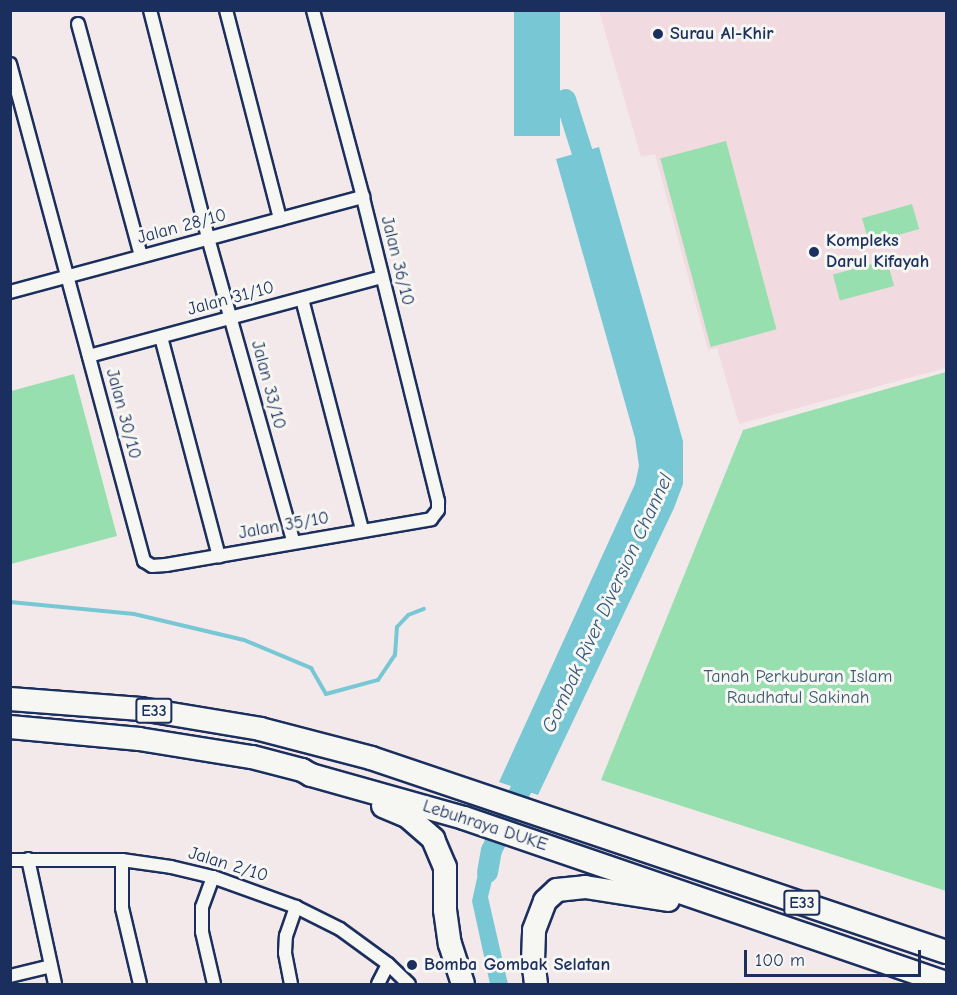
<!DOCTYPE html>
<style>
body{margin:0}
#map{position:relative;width:957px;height:995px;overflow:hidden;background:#f4e9ea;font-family:"Comic Neue",sans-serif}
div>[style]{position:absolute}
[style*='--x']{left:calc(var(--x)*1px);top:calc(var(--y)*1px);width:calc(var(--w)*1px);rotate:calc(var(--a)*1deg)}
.built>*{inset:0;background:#f2dae1}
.green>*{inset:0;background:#97dfae;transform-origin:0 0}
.water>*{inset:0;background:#78c7d5;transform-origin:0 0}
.stream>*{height:4px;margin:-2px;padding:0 2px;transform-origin:2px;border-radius:2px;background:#78c7d5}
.river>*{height:21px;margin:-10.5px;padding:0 10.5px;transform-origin:10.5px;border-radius:10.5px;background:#78c7d5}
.roads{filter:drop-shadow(2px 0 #1b2f5e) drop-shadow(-2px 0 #1b2f5e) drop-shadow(0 2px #1b2f5e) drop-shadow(0 -2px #1b2f5e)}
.street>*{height:12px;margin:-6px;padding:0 6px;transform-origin:6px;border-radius:6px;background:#f6f6f2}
.highway>*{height:22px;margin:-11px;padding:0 11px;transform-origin:11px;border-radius:11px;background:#f6f6f2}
.dots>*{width:16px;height:16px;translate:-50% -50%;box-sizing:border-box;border:3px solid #f6f6f2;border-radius:50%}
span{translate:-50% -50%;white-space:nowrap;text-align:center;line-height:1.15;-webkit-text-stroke:6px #f6f6f2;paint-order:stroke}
.shield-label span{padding:2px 4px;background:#f6f6f2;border:2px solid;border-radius:4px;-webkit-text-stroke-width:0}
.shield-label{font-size:16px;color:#1b2f5e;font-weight:700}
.poi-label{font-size:18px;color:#1b2f5e;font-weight:700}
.left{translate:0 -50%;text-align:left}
.street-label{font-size:18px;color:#1b2f5e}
.park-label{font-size:18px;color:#3a5b72}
.water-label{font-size:20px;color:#32557c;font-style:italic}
.frame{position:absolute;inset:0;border:12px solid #1b2f5e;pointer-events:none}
.scale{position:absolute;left:744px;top:950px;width:177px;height:27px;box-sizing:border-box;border:3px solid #1b2f5e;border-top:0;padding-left:8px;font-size:18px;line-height:21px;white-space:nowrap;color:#1b2f5e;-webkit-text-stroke:4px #f6f6f2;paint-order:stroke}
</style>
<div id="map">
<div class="built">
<div style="clip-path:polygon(599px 11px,946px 11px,946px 368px,739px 424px,717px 348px,708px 350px,655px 154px,641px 157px)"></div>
</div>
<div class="green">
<div style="left:726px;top:141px;width:195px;height:68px;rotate:75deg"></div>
<div style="left:912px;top:204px;width:26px;height:52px;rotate:74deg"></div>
<div style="left:887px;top:260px;width:27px;height:56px;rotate:75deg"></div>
<div style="clip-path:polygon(946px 372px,946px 891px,601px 780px,743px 430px)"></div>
<div style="clip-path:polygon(74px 374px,117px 536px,11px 564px,11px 391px)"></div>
</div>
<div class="water">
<div style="left:514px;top:11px;width:46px;height:125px"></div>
<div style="clip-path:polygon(599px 147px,683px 441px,683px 484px,674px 508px,538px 795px,499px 782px,635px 484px,639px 466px,635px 438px,556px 159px)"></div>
<div style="clip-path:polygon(485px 842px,500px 848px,488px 897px,508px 984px,490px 984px,472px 901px)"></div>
</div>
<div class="stream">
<div style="--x:10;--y:602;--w:125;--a:5.5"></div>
<div style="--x:134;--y:614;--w:113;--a:13.3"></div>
<div style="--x:244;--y:640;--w:73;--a:22.7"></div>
<div style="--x:311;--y:668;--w:30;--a:60"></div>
<div style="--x:326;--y:694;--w:54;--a:-15.1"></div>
<div style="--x:378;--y:680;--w:30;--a:-56"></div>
<div style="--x:395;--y:655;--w:28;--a:-86"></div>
<div style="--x:397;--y:627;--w:16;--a:-47"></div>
<div style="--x:408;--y:615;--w:17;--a:-21"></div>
</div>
<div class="river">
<div style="--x:565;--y:99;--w:83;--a:72.4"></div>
<div style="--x:487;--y:872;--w:22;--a:-80"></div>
<div style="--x:491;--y:850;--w:97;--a:-64.2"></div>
</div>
<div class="roads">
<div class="street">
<div style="--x:150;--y:10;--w:235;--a:75.7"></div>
<div style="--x:208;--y:238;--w:315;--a:74.3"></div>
<div style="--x:226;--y:10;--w:216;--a:75.5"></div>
<div style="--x:78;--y:24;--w:240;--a:74.8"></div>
<div style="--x:10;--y:64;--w:515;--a:74.91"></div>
<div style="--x:144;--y:561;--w:9;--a:32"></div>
<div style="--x:152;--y:566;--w:14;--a:-4"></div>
<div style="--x:166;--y:565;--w:269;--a:-9.8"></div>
<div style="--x:431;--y:519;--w:11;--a:-52"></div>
<div style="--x:438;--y:510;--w:9;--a:-90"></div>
<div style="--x:438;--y:501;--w:313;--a:-103.9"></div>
<div style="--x:363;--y:197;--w:194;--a:-105"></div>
<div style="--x:10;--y:292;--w:366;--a:-15.1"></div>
<div style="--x:302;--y:299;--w:239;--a:75.4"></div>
<div style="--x:161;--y:337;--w:227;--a:75.2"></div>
<div style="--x:89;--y:356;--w:303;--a:-15.1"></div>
<div style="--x:28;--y:859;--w:128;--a:77.8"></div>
<div style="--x:10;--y:860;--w:112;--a:0"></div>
<div style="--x:122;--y:860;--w:49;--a:8.1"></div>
<div style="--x:171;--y:867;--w:43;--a:13.4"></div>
<div style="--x:213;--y:877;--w:88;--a:19.9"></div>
<div style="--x:296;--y:907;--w:49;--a:26.6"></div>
<div style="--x:340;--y:929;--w:59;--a:36.1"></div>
<div style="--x:388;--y:964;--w:29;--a:44"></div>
<div style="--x:122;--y:860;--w:48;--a:90"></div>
<div style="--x:122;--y:908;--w:78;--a:76.7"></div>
<div style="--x:213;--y:877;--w:32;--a:110"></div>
<div style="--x:202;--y:907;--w:25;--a:90"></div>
<div style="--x:202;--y:932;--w:53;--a:77"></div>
<div style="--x:10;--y:976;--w:42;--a:-13.7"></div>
<div style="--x:291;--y:984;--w:32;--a:-101"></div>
<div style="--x:285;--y:953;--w:17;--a:-87"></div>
<div style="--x:286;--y:936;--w:31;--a:-71"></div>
<div style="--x:378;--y:984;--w:22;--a:-63"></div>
</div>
<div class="highway">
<div style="--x:10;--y:699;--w:131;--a:4.4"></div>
<div style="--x:141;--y:709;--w:121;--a:9.5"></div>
<div style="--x:260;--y:729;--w:115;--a:14.6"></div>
<div style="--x:371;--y:758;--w:607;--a:18.64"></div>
<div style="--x:10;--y:727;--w:130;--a:5.3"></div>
<div style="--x:139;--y:739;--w:114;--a:9.1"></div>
<div style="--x:252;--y:757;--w:52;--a:14.6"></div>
<div style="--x:302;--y:770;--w:10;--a:29"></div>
<div style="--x:311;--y:775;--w:159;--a:15.7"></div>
<div style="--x:464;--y:818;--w:509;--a:18.9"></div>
<div style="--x:383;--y:806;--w:26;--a:23"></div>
<div style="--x:407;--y:816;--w:35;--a:41"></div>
<div style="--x:433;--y:839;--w:30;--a:67"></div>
<div style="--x:445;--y:867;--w:43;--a:90"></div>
<div style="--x:445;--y:910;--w:34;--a:82"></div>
<div style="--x:450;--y:944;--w:42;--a:72"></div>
<div style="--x:536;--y:984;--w:23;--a:-97"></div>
<div style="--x:533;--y:961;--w:31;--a:-88"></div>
<div style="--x:534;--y:930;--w:31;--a:-69"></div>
<div style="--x:545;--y:901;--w:16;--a:-43"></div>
<div style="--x:557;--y:890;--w:28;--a:-6"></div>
<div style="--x:585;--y:887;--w:84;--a:8.9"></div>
</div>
</div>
<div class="dots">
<div style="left:658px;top:34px;background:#1b2f5e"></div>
<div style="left:814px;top:252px;background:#1b2f5e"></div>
<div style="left:412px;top:965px;background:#1b2f5e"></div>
</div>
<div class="shield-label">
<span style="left:154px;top:711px">E33</span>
<span style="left:802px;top:903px">E33</span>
</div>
<div class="poi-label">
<span class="left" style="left:670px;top:34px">Surau Al-Khir</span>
<span class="left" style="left:826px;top:252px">Kompleks<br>Darul Kifayah</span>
<span class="left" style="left:424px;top:965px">Bomba Gombak Selatan</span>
</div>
<div class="street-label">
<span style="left:182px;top:227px;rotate:-15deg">Jalan 28/10</span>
<span style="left:397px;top:261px;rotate:76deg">Jalan 36/10</span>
<span style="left:231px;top:299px;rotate:-15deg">Jalan 31/10</span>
<span style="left:268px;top:385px;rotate:75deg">Jalan 33/10</span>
<span style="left:123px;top:414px;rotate:75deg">Jalan 30/10</span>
<span style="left:284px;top:526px;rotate:-10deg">Jalan 35/10</span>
<span style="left:485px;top:826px;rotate:18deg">Lebuhraya DUKE</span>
<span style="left:228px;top:865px;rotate:17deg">Jalan 2/10</span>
</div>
<div class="park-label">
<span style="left:798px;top:688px">Tanah Perkuburan Islam<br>Raudhatul Sakinah</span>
</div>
<div class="water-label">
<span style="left:607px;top:603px;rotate:-65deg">Gombak River Diversion Channel</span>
</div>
<div class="frame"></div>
<div class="scale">100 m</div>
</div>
